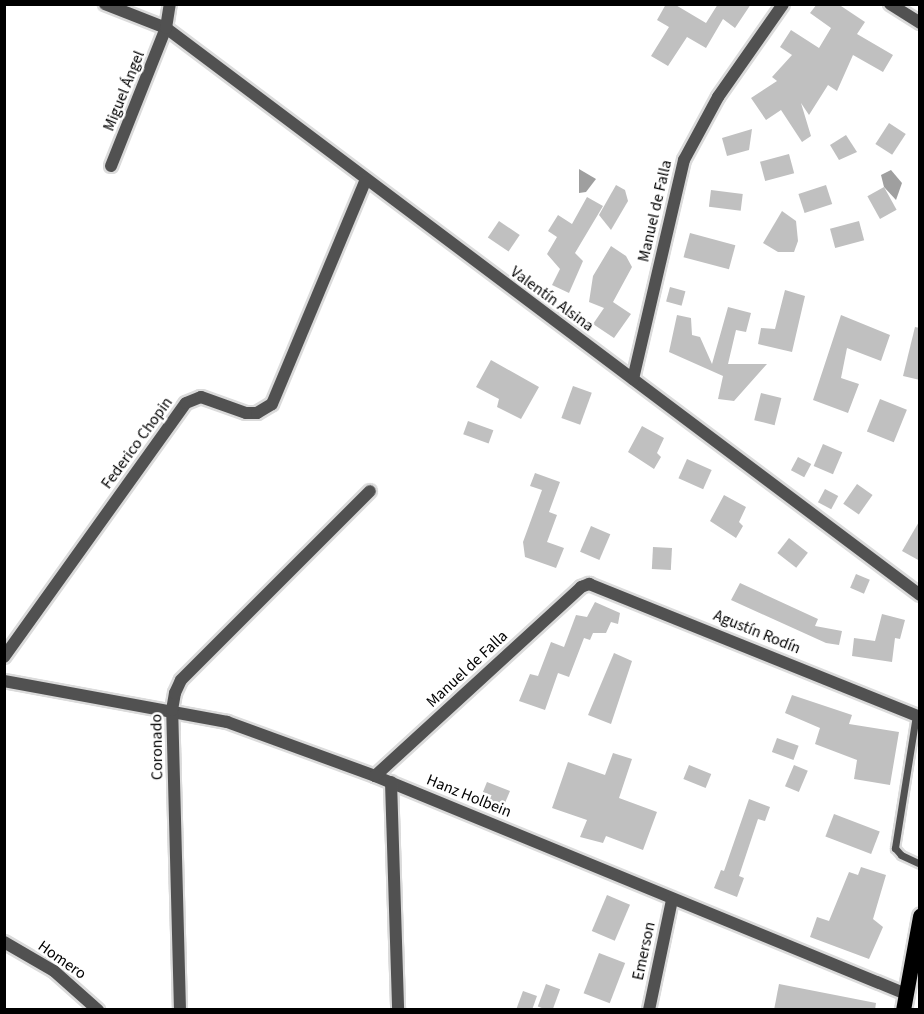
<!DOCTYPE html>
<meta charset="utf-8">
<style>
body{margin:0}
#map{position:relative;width:924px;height:1014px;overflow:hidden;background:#fff;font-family:"Source Sans 3",sans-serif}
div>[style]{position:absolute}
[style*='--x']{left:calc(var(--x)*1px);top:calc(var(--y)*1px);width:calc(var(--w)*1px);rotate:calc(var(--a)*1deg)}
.water>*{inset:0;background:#9f9f9f}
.building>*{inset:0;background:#c0c0c0;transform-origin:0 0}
.roads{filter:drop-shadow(2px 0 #dbdbdb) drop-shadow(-2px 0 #dbdbdb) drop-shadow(0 2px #dbdbdb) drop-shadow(0 -2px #dbdbdb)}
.service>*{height:7px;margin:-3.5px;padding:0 3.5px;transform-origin:3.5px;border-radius:3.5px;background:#515151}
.minor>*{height:12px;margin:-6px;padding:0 6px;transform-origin:6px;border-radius:6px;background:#515151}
.tertiary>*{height:12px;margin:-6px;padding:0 6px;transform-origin:6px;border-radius:6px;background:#515151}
.primary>*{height:15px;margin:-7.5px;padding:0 7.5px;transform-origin:7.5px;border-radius:7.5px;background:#000}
span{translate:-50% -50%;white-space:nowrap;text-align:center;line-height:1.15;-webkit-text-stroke:5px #fff;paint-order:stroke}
.street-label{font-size:16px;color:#000}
.frame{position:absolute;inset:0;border:6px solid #000;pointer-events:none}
</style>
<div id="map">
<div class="water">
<div style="clip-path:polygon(579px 169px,596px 179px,586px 192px,579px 193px)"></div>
<div style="clip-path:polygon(891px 170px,902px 183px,896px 200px,884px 187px,881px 175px)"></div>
</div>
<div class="building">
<div style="clip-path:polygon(666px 4px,674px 4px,706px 23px,718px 4px,751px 4px,735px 28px,723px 19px,706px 48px,687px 37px,668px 66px,651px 56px,669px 27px,657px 20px)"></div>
<div style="clip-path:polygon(817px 4px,838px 4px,865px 22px,857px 34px,893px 55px,883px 72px,853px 55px,837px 91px,828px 85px,809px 115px,801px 103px,811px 136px,802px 142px,781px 110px,766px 120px,751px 98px,777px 81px,772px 77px,792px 55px,780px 47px,791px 30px,819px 48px,831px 28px,810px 13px)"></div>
<div style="left:889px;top:123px;width:20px;height:25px;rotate:33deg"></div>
<div style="clip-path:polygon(752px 129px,749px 150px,727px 156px,722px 138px)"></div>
<div style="clip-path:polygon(846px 135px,857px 152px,839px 160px,830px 145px)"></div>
<div style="left:789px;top:154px;width:20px;height:30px;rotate:75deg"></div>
<div style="clip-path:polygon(616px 185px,625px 190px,628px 201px,611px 230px,599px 215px)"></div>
<div style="left:826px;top:185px;width:20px;height:29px;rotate:72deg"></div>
<div style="left:884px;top:187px;width:26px;height:19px;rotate:61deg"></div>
<div style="left:711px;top:190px;width:32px;height:17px;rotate:7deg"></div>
<div style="clip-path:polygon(587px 197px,603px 206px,575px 253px,583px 261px,569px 293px,552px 285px,560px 269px,547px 254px,557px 237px,548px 231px,558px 215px,572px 224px)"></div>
<div style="clip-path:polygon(782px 211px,796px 221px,798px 241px,794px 252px,778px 252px,763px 243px)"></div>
<div style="left:499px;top:221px;width:25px;height:20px;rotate:34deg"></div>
<div style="left:859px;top:221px;width:20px;height:30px;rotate:75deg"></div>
<div style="left:690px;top:233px;width:47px;height:25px;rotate:15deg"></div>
<div style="clip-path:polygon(611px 246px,626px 256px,632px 267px,613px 302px,631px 314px,614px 338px,593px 324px,604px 308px,589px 302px,593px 276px)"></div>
<div style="left:670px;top:287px;width:16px;height:15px;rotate:15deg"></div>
<div style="clip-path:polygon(785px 290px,805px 296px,792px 352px,758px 344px,761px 328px,775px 329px)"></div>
<div style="clip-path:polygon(728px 307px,751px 313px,746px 332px,736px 330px,728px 364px,767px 364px,734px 401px,718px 399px,723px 376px,669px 352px,677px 315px,691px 318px,692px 335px,700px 337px,712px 364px)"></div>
<div style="clip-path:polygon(841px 315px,890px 335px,881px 361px,847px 348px,841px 378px,859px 384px,848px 413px,813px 400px)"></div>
<div style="clip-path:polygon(915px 327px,920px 328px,920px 380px,903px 376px)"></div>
<div style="clip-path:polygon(491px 360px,539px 387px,521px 419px,497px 407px,499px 399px,476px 387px)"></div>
<div style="left:573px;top:386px;width:20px;height:34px;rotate:20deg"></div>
<div style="left:761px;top:393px;width:21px;height:28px;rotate:14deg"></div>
<div style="left:880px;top:399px;width:29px;height:35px;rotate:22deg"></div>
<div style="left:468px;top:421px;width:27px;height:14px;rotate:20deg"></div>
<div style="clip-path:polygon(642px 426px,664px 438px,657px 453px,661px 457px,654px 469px,628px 452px)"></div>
<div style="left:823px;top:444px;width:21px;height:24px;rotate:23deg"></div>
<div style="left:798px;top:457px;width:15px;height:15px;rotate:28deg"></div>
<div style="left:687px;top:459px;width:27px;height:21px;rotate:24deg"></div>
<div style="clip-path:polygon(535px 473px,560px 482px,549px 512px,557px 515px,547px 542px,564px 548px,556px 568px,525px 557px,523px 542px,542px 490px,530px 486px)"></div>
<div style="left:857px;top:484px;width:19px;height:24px;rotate:35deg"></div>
<div style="left:825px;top:489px;width:15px;height:15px;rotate:28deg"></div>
<div style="clip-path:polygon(724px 495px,746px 507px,739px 522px,743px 526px,736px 538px,710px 521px)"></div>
<div style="clip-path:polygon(920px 520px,920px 561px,902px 551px)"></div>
<div style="left:591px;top:526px;width:21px;height:28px;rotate:23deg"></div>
<div style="left:789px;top:538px;width:24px;height:19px;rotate:38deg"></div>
<div style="left:653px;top:547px;width:19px;height:22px;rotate:3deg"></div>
<div style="left:856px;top:574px;width:15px;height:15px;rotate:23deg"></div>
<div style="clip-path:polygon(740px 583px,818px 619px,815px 626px,842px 631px,839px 645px,826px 643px,731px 600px)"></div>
<div style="clip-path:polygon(595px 602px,620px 613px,618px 624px,611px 622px,606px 633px,593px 633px,590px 640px,584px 638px,569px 677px,558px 673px,545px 710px,519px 701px,530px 674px,538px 676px,551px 642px,564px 647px,576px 615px,587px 617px)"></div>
<div style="clip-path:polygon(882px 614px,905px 620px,900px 639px,895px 638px,892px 662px,852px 656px,854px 638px,875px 641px)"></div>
<div style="clip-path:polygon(614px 653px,632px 661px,611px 724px,588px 715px)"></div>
<div style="clip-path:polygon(792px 695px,852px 715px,849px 724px,899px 732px,890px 785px,854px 779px,857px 760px,815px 744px,820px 728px,785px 713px)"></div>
<div style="left:777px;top:738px;width:23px;height:15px;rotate:20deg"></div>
<div style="clip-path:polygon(613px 753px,632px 759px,619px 798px,657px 812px,643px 850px,606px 836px,603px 843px,580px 837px,587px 820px,552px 808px,568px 762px,605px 775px)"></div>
<div style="left:689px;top:765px;width:24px;height:15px;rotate:22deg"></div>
<div style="left:794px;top:765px;width:15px;height:23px;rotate:23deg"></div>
<div style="clip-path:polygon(487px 782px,510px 791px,502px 810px,478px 804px)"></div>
<div style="clip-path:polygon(749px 799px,770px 807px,765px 821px,758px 819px,739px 876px,744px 878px,737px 897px,714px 888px,721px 870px,724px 871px)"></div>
<div style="left:834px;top:814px;width:49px;height:24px;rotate:21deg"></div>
<div style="clip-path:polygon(861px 867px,886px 875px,873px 919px,883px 927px,869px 959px,810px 937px,817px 917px,829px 921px,849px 872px,858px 875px)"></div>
<div style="left:607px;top:895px;width:25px;height:39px;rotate:23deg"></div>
<div style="left:599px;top:953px;width:28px;height:43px;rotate:21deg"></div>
<div style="left:546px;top:984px;width:15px;height:24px;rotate:20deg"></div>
<div style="clip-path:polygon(779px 984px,876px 1003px,875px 1010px,774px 1010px)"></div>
<div style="clip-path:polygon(523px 991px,537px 996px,532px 1010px,516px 1010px)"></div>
</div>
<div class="roads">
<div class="service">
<div style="--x:916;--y:715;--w:135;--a:99"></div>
<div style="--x:895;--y:848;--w:9;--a:49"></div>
<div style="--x:901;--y:855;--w:21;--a:25"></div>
</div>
<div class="minor">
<div style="--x:105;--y:4;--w:66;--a:21.5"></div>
<div style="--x:166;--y:28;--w:943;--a:36.94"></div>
<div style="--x:111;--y:166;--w:149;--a:-68.3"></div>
<div style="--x:166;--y:28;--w:24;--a:-81"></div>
<div style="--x:633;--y:379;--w:225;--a:-76.9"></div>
<div style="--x:684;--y:160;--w:72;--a:-61.6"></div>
<div style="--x:718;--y:97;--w:113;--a:-55"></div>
<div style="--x:4;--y:657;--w:312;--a:-54.4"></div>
<div style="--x:186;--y:403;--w:16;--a:-22"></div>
<div style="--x:201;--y:397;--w:48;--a:19.6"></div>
<div style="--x:246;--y:413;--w:11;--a:0"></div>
<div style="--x:257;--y:413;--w:17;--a:-31"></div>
<div style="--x:272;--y:404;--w:241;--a:-67.3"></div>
<div style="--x:4;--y:681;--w:227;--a:10.4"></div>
<div style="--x:227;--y:722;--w:158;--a:20"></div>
<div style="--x:375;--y:776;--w:574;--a:22.32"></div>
<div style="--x:375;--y:776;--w:280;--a:-42.5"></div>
<div style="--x:581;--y:587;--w:9;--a:-21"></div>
<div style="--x:589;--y:584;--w:357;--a:21.9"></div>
<div style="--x:391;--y:782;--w:228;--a:88.2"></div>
<div style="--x:4;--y:942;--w:58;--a:30.1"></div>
<div style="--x:54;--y:971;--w:59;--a:41.6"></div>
<div style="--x:180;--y:1010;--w:300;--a:-91.5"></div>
<div style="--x:172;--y:710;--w:17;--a:-80"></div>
<div style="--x:175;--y:693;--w:14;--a:-65"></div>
<div style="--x:181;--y:680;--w:267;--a:-45"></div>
<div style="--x:649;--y:1010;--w:112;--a:-78.2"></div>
</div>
<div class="tertiary">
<div style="--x:890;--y:4;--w:36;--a:32"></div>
</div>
<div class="primary">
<div style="--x:903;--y:1010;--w:96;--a:-79.7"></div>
</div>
</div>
<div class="street-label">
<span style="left:124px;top:91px;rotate:-68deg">Miguel Ángel</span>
<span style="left:655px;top:211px;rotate:-77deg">Manuel de Falla</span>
<span style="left:552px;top:299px;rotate:36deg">Valentín Alsina</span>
<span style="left:137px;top:443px;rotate:-54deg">Federico Chopin</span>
<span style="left:757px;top:632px;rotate:22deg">Agustín Rodín</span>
<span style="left:467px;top:669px;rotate:-43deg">Manuel de Falla</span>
<span style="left:157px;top:747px;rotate:-91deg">Coronado</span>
<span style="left:469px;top:796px;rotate:22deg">Hanz Holbein</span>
<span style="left:644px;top:951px;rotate:-78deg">Emerson</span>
<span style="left:62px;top:960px;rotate:35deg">Homero</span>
</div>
<div class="frame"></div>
</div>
